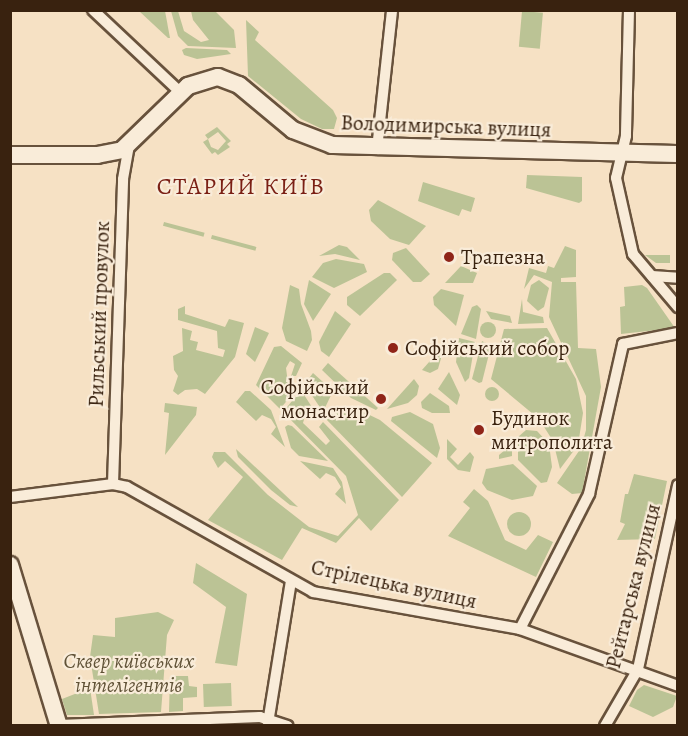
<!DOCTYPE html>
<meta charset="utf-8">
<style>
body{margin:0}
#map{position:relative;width:688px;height:736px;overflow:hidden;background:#f6e1c4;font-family:Alegreya,serif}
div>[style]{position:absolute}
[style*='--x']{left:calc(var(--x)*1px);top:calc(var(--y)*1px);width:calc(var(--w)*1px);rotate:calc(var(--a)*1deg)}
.green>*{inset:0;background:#bbc395;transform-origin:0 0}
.round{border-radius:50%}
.roads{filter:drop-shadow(2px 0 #68523c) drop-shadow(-2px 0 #68523c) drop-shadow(0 2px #68523c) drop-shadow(0 -2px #68523c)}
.street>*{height:10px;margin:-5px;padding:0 5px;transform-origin:5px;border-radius:5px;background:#f9ecd9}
.secondary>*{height:16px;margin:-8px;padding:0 8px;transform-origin:8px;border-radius:8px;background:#f9ecd9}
.dots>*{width:16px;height:16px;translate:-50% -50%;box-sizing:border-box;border:3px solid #f9ecd9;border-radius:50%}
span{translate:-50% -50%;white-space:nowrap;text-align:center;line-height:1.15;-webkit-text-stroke:4.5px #f9ecd9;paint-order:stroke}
.street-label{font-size:21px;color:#39220f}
.poi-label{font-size:21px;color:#39220f}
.left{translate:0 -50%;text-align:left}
.right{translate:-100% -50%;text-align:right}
.park-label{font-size:21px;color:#605237;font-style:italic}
.quarter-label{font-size:24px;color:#7a1f14;letter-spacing:1.5px}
.frame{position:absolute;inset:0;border:12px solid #39220f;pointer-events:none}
</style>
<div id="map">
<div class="green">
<div style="clip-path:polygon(139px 11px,165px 11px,170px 38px,168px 38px)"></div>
<div style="clip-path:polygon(171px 11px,178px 11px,184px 31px,201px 42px,209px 40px,193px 20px,191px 11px,215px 11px,234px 30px,236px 48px,188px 46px,178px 36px)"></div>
<div style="left:522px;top:11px;width:21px;height:36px;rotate:5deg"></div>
<div style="clip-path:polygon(246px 20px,259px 32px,255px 40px,333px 110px,337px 118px,334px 129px,322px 129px,301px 119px,248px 76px)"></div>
<div style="clip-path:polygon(186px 48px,227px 50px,231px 54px,197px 59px,184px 55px,182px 50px)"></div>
<div style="clip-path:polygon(evenodd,217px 127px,231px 141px,227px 144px,230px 147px,218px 155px,215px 152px,212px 154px,203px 142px,208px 139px,205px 135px,217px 127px,218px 132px,226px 141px,218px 150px,211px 147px,208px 139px,218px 132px)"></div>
<div style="clip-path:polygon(527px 175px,582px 177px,582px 201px,579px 203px,526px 188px)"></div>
<div style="clip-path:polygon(423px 182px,475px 198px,471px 212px,462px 209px,459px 216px,418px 201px)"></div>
<div style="clip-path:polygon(378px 200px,426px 226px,409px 245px,390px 239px,371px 221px,369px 210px)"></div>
<div style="left:164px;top:222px;width:42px;height:4px;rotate:15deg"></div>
<div style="left:212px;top:235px;width:46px;height:4px;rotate:15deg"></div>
<div style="clip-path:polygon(339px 245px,347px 247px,360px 260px,335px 254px,319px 256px)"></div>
<div style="clip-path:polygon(565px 246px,576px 250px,576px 277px,561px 278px,561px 282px,576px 282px,578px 348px,596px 349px,601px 387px,582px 493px,572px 494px,557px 483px,581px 448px,586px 430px,586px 396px,549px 317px,552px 282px,534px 275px,524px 289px,529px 268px,546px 273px,548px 266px,554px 268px)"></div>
<div style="clip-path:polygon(406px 248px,430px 274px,421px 282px,413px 282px,392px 260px,393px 253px)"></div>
<div style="clip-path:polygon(645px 255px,670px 255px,670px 263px,656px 263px)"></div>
<div style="clip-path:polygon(336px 259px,364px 264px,367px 272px,334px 288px,312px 277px,323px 263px)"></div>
<div style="clip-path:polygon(461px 266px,477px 273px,473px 283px,445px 283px)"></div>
<div style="clip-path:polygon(384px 273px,390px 273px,397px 280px,360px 316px,347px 305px,347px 297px)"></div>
<div style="clip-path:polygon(309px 280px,331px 294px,313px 321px,304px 304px)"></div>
<div style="clip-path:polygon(539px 280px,549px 288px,544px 307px,538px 311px,527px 301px,531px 285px)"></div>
<div style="clip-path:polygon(290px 285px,299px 289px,301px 304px,311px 331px,312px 340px,307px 351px,286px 341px,282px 328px)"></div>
<div style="clip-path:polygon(642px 285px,647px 288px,675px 328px,621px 334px,620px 307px,625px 306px,624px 287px)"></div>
<div style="clip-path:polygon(441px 289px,464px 295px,456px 326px,434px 305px,433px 297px)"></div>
<div style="clip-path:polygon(522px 299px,523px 312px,543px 317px,544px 323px,518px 324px)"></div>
<div style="clip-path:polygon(477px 305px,481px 309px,476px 339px,461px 334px,472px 307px)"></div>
<div style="clip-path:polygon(185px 306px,185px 314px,225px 327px,229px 319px,244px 323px,235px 357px,205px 394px,197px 389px,185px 390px,178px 395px,173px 391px,178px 376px,174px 370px,173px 356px,183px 351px,182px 328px,192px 331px,190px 340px,198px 342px,196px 350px,223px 357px,225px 350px,218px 348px,217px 331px,178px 320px,178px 309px)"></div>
<div style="clip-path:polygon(335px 311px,351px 324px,329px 357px,321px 351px,319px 342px)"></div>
<div style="clip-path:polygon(486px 311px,510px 316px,512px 323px,491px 319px)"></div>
<div class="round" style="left:480px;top:322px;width:16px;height:16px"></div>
<div style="clip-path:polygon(255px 327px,269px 333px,255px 362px,246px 354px)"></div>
<div style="clip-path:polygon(547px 328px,576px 379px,583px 413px,578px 445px,560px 469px,553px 441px,539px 419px,491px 379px,504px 329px)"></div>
<div style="clip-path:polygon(459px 338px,475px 342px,469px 378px,465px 382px,456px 362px)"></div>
<div style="clip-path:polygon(482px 341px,491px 346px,482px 382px,479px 383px,472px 379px)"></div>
<div style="clip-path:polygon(445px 344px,438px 369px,430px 373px,422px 370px)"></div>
<div style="clip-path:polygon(281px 346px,302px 363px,296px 376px,291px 376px,295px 364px,290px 361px,286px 368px,288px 383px,300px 385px,280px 409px,256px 385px,274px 347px)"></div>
<div style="clip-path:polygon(328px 363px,378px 408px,376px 410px,351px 398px,322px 370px)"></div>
<div style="clip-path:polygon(449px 372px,460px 395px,457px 405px,438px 389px)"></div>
<div style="clip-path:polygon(313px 373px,333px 391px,323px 412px,309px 391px,307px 381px)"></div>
<div style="clip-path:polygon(414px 379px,419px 386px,417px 395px,408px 403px,387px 409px)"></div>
<div class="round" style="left:485px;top:387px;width:14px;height:14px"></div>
<div style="clip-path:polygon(301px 390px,317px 415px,315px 420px,305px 416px,303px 423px,326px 445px,330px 441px,319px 427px,323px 422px,399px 500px,371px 531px,359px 518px,336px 543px,302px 528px,282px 560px,208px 520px,243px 477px,225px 461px,218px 468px,212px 457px,214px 452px,225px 452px,268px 495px,309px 527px,338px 536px,358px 515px,346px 476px,283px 412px)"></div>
<div style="clip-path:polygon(245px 391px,250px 391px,271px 410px,285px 447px,271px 434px,276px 427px,271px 419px,262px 415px,256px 421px,236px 402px)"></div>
<div style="clip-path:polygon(430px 393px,449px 406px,450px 413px,432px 413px,422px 408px,421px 402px)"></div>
<div style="clip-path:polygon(165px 403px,197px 407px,196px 415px,165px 455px,169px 413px,164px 412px)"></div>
<div style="clip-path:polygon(355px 408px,380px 420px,432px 463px,402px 497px,325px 418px,329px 411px)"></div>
<div style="clip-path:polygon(410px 412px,433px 424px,440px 448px,437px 458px,391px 421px,392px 417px)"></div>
<div style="clip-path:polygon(288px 425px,292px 426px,328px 461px,299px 456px,291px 448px,285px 427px)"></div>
<div style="clip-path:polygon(526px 430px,537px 431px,549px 444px,552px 467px,547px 482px,541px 483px,518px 460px,518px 437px)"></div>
<div style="clip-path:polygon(447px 439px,457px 449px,450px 457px,458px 465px,470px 452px,474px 457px,470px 472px,458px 470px,447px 459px)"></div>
<div style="clip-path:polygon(512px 444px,512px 456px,499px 459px,499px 455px)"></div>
<div style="clip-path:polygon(236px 449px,298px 507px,290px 505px,271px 490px,238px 457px)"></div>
<div style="clip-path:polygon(300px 461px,333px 468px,342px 482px,346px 504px,335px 494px,341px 487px,335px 477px,326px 473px,320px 479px)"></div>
<div style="clip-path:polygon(513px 464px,537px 486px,533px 496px,512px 500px,487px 490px,482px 483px,486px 469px)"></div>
<div style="clip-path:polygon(634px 474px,667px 481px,655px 539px,617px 540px,625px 524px,620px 522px,625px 494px,628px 494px)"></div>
<div style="clip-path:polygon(474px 489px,488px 501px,505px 540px,526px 550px,538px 535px,553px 542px,536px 577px,448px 536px,470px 508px,463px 502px)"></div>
<div class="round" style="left:507px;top:512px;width:24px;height:24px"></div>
<div style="clip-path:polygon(196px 563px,247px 594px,237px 666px,215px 663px,226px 607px,193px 583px)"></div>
<div style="clip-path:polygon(158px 612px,174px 620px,167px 635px,161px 712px,99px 714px,90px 657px,93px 635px,115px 637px,115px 618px)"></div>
<div style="clip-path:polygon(170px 676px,188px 676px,189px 686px,197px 687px,197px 697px,183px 698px,183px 711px,169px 712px)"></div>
<div style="left:231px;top:683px;width:23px;height:28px;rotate:88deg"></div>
<div style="clip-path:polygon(644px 685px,677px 696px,673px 707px,653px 717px,629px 706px,637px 690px)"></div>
<div style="clip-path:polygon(90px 688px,94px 715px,67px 715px,62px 699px)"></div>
</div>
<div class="roads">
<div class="street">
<div style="--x:93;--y:10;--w:120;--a:43.3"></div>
<div style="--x:629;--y:10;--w:126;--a:91.4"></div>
<div style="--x:626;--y:136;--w:43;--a:103.4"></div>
<div style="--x:616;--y:178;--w:78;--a:77.4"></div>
<div style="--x:633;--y:254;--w:70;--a:49.7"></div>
<div style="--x:377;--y:149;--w:140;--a:-83.8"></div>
<div style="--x:652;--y:276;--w:26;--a:4"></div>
<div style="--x:113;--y:484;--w:305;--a:-88.1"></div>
<div style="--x:123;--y:179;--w:34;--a:-80"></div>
<div style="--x:10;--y:497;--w:104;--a:-7.2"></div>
<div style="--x:113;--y:484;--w:14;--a:12"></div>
<div style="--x:127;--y:487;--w:214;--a:29.4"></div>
<div style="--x:313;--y:592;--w:210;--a:10.1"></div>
<div style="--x:520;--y:629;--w:168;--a:19.8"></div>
<div style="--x:520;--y:629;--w:152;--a:-62.9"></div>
<div style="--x:589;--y:494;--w:154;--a:-77.2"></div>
<div style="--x:623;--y:344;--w:56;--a:-11.3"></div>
<div style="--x:268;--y:723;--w:144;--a:-80.8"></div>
<div style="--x:59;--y:725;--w:201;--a:-2.3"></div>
<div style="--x:260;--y:717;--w:29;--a:18"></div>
<div style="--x:605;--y:726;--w:66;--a:-59.9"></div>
<div style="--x:638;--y:669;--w:188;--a:-77.7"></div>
</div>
<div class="secondary">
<div style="--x:10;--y:155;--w:87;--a:0"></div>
<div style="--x:97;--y:155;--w:25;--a:-11"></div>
<div style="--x:122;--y:150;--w:92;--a:-44.1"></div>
<div style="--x:188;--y:86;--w:31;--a:-17"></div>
<div style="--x:218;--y:77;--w:22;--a:21"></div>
<div style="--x:239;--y:85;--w:70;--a:39.8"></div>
<div style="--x:293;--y:130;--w:42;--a:21"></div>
<div style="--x:332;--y:145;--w:346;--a:1.5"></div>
<div style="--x:10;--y:565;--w:168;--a:73.1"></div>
</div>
</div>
<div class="dots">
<div style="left:449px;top:257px;background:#8f2418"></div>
<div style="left:393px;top:348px;background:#8f2418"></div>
<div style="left:381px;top:399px;background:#8f2418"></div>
<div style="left:479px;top:430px;background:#8f2418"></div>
</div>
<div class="street-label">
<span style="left:446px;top:126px;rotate:2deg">Володимирська вулиця</span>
<span style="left:99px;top:314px;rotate:-88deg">Рильський провулок</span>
<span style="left:394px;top:584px;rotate:12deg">Стрілецька вулиця</span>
<span style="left:633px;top:586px;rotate:-76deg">Рейтарська вулиця</span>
</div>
<div class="poi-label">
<span class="left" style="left:461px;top:257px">Трапезна</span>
<span class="left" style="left:405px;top:348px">Софійський собор</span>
<span class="right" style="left:369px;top:399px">Софійський<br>монастир</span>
<span class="left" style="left:491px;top:430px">Будинок<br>митрополита</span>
</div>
<div class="park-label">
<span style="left:129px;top:673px">Сквер київських<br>інтелігентів</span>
</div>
<div class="quarter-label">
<span style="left:241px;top:187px">СТАРИЙ КИЇВ</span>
</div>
<div class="frame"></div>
</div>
